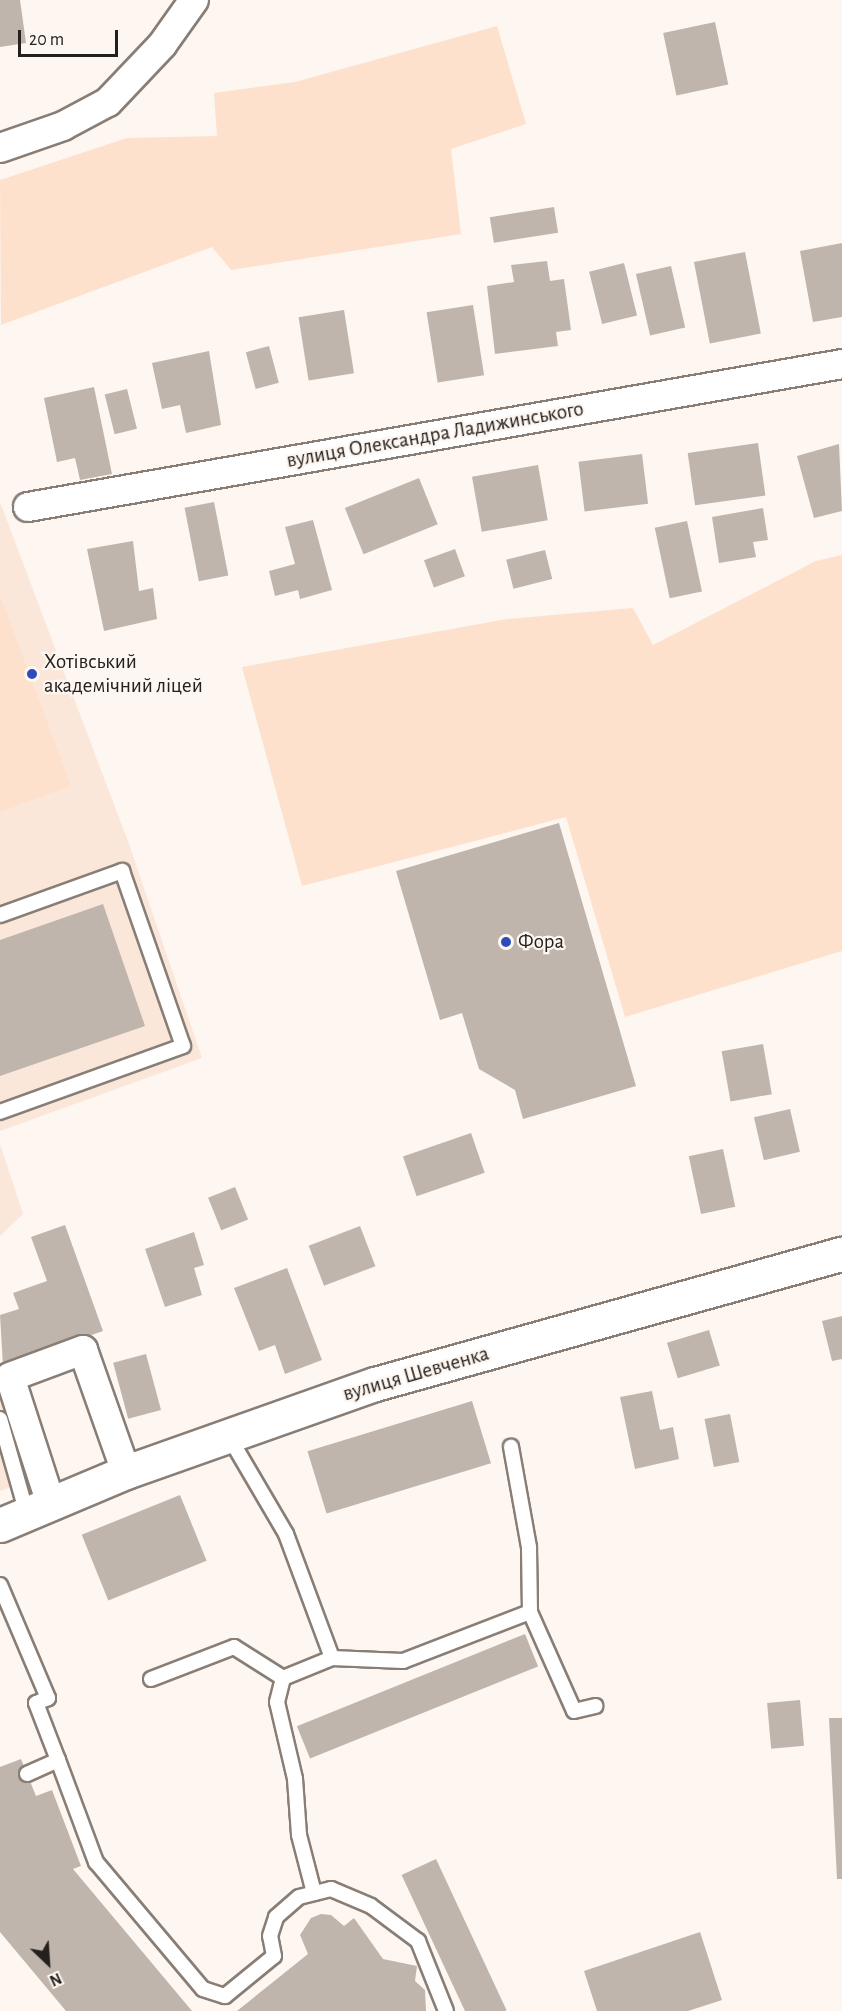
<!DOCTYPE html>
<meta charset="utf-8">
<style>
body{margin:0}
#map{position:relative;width:842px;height:2011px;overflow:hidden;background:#fdf6f1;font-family:"Alegreya Sans",sans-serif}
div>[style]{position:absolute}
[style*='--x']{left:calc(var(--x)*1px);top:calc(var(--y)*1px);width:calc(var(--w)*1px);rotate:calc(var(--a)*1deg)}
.built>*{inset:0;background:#fae7da}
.green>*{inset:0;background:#fee1cd}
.building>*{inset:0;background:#c0b5ad;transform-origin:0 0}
.roads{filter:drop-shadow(2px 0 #887e76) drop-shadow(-2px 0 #887e76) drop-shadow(0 2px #887e76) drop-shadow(0 -2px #887e76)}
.service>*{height:14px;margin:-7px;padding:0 7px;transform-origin:7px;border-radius:7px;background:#fff}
.minor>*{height:28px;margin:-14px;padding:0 14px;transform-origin:14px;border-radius:14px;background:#fff}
.tertiary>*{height:33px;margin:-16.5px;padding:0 16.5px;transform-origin:16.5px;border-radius:16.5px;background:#fff}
.dots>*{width:16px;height:16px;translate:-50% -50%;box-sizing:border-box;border:3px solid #fdf6f1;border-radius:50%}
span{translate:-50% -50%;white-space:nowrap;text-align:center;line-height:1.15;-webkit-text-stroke:4.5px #fdf6f1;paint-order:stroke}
.street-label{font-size:21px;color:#24201d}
.poi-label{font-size:21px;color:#24201d}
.left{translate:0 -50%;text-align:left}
.north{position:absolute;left:18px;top:1933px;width:60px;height:60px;-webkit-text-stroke:4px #fdf6f1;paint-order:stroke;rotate:155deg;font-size:16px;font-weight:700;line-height:24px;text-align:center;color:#24201d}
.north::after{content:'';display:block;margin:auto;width:21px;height:27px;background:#24201d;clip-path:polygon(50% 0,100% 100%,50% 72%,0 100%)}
.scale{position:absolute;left:18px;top:30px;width:100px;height:27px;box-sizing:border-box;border:3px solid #24201d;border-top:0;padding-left:8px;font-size:18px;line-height:21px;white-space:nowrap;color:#24201d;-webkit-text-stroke:4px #fdf6f1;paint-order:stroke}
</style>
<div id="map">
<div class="built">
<div style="clip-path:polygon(0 502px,130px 847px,202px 1058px,0 1131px)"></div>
<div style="clip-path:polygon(0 1144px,23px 1214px,0 1236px)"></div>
<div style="clip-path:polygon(0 1386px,31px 1480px,0 1491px)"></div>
</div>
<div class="green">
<div style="clip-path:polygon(497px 26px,526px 124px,451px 149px,461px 234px,231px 270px,212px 247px,1px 325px,0 180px,127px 138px,217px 136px,214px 93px,295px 82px)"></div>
<div style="clip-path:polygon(842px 555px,842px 951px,625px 1017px,566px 817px,302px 886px,242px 667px,507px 619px,633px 608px,653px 645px,816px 561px)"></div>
<div style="clip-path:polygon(0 595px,71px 786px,0 812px)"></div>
</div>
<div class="building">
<div style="clip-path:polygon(0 0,20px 0,26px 43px,0 47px)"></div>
<div style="left:715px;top:22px;width:64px;height:53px;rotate:78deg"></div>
<div style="left:554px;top:207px;width:26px;height:65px;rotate:81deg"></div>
<div style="clip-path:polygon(842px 243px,842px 317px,813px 322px,800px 251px)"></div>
<div style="left:745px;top:252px;width:83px;height:52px;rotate:79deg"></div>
<div style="clip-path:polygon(547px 261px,550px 281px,564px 279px,571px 330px,556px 332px,558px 346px,495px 354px,487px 286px,514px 282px,511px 265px)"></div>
<div style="left:624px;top:263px;width:54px;height:36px;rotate:76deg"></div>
<div style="left:671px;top:266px;width:63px;height:36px;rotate:77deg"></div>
<div style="left:473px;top:305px;width:71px;height:47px;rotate:81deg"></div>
<div style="left:344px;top:310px;width:64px;height:46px;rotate:81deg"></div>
<div style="left:269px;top:346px;width:38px;height:24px;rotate:75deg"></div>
<div style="clip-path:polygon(209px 351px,221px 425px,186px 433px,180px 405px,162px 409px,152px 363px)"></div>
<div style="clip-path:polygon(94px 387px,112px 474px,80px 480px,75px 458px,57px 462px,44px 398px)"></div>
<div style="left:127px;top:389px;width:41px;height:23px;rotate:76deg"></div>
<div style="left:758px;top:443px;width:53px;height:71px;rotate:82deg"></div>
<div style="clip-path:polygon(839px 444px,842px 511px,814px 518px,797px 456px)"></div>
<div style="left:642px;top:454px;width:50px;height:64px;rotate:83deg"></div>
<div style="left:538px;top:465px;width:56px;height:67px;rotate:80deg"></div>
<div style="left:419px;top:478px;width:50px;height:80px;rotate:68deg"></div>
<div style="left:214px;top:502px;width:75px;height:30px;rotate:79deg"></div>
<div style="clip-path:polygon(763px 508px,768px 540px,753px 542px,756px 557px,719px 563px,712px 517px)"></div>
<div style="clip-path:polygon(313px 520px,332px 590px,300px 599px,298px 590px,275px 596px,269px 571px,295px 564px,285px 527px)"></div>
<div style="left:687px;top:521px;width:72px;height:33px;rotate:78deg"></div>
<div style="clip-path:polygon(133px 541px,139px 591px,153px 588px,157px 619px,104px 631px,87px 549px)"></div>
<div style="left:455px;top:549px;width:29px;height:33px;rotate:70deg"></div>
<div style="left:545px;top:550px;width:30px;height:40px;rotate:76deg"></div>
<div style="clip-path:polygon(559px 823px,636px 1086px,523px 1119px,515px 1090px,479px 1069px,462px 1013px,440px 1020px,396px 871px)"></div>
<div style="clip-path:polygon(103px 904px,145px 1026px,0 1076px,0 940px)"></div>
<div style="left:763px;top:1044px;width:51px;height:42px;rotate:80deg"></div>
<div style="left:790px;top:1109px;width:44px;height:37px;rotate:77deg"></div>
<div style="left:471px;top:1133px;width:42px;height:72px;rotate:71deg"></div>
<div style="left:723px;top:1149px;width:59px;height:35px;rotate:78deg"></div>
<div style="left:235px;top:1187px;width:35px;height:29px;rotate:68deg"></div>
<div style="clip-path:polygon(65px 1225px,103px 1331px,3px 1366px,0 1315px,19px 1309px,13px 1293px,47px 1281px,31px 1237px)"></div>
<div style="left:360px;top:1226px;width:43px;height:55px;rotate:69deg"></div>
<div style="clip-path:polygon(194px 1232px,204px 1265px,194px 1268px,202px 1295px,165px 1307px,145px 1249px)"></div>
<div style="clip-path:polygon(287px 1268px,322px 1360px,285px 1374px,275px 1345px,259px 1351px,234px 1288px)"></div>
<div style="clip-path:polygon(842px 1316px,842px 1359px,832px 1361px,822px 1321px)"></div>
<div style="left:709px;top:1330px;width:37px;height:44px;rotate:73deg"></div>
<div style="left:146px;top:1354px;width:58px;height:34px;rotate:75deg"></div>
<div style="clip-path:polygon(652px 1391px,660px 1430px,673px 1427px,679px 1459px,635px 1469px,620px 1397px)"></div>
<div style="left:472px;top:1401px;width:65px;height:172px;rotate:73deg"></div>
<div style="left:730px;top:1414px;width:49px;height:26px;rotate:79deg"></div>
<div style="left:180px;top:1495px;width:71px;height:106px;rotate:68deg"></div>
<div style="left:525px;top:1634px;width:35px;height:246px;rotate:68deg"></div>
<div style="left:800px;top:1700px;width:46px;height:33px;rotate:85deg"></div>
<div style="clip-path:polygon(829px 1718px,842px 1718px,842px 1879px,837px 1879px)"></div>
<div style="clip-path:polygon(21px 1759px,36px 1796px,52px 1790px,81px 1866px,73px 1869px,192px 2011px,66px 2011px,0 1932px,0 1767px)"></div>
<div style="left:436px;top:1859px;width:167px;height:38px;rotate:65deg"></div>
<div style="clip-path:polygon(321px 1914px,331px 1915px,344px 1926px,354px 1918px,383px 1959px,417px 1966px,415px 1981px,425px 1990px,426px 2011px,237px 2011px,308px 1954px,300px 1935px,311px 1918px)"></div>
<div style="clip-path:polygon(700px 1932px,722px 2000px,688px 2011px,597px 2011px,584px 1971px)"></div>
</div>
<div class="roads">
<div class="service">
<div style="--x:0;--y:915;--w:130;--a:-19.8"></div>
<div style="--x:122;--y:871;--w:185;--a:70.8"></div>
<div style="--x:183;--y:1046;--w:195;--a:160.2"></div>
<div style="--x:0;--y:1419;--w:99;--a:74.1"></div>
<div style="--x:228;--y:1435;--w:115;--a:59.6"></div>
<div style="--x:286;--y:1534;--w:132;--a:69.6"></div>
<div style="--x:332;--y:1658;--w:71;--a:2.4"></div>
<div style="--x:403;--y:1661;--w:136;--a:-21.1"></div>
<div style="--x:530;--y:1612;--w:65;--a:-90.9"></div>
<div style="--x:529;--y:1547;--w:102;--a:-100.2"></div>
<div style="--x:0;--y:1585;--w:123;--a:67"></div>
<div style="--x:48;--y:1698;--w:13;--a:157"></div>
<div style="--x:36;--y:1703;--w:61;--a:68.9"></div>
<div style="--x:530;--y:1612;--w:108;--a:66"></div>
<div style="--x:574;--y:1711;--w:22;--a:-13"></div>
<div style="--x:283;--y:1678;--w:25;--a:104"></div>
<div style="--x:277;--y:1702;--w:79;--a:76.8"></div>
<div style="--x:295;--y:1779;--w:56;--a:85.9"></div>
<div style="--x:299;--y:1835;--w:60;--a:75.5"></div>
<div style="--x:151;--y:1679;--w:89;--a:-21.1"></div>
<div style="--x:234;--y:1647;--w:58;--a:32.3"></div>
<div style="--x:283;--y:1678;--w:53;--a:-22.2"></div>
<div style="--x:27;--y:1774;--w:34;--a:-24"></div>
<div style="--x:58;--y:1760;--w:109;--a:69.6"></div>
<div style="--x:96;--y:1862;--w:166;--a:49.9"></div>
<div style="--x:203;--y:1989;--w:23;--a:18"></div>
<div style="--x:225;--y:1996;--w:63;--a:-39.2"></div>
<div style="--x:274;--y:1956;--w:20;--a:-101"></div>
<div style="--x:270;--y:1936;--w:20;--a:-72"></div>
<div style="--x:276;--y:1917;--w:30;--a:-41"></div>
<div style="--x:299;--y:1897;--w:33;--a:-14"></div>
<div style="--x:331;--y:1889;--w:43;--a:23"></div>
<div style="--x:371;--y:1906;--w:59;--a:36.7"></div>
<div style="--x:418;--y:1941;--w:75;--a:68.2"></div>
</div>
<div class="minor">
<div style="--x:0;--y:148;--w:67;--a:-19.2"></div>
<div style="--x:63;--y:126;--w:51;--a:-28.1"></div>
<div style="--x:108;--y:102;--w:79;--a:-46.5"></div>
<div style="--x:162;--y:45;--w:55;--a:-54.6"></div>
<div style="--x:28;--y:507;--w:826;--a:-9.96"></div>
<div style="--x:51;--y:1504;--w:133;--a:-107.9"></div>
<div style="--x:10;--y:1377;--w:78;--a:-20.3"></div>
<div style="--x:83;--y:1350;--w:129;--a:70.6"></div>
</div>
<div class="tertiary">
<div style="--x:0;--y:1525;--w:137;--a:-22.8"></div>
<div style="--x:126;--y:1472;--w:264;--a:-19.5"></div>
<div style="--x:375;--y:1384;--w:485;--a:-15.6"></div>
</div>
</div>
<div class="dots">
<div style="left:32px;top:674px;background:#2d4bbb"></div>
<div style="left:506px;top:942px;background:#2d4bbb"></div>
</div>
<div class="street-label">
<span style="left:435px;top:435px;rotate:-10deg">вулиця Олександра Ладижинського</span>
<span style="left:416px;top:1374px;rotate:-16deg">вулиця Шевченка</span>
</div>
<div class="poi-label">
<span class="left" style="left:44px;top:674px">Хотівський<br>академічний ліцей</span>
<span class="left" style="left:518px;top:942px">Фора</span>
</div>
<div class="north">N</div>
<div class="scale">20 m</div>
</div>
